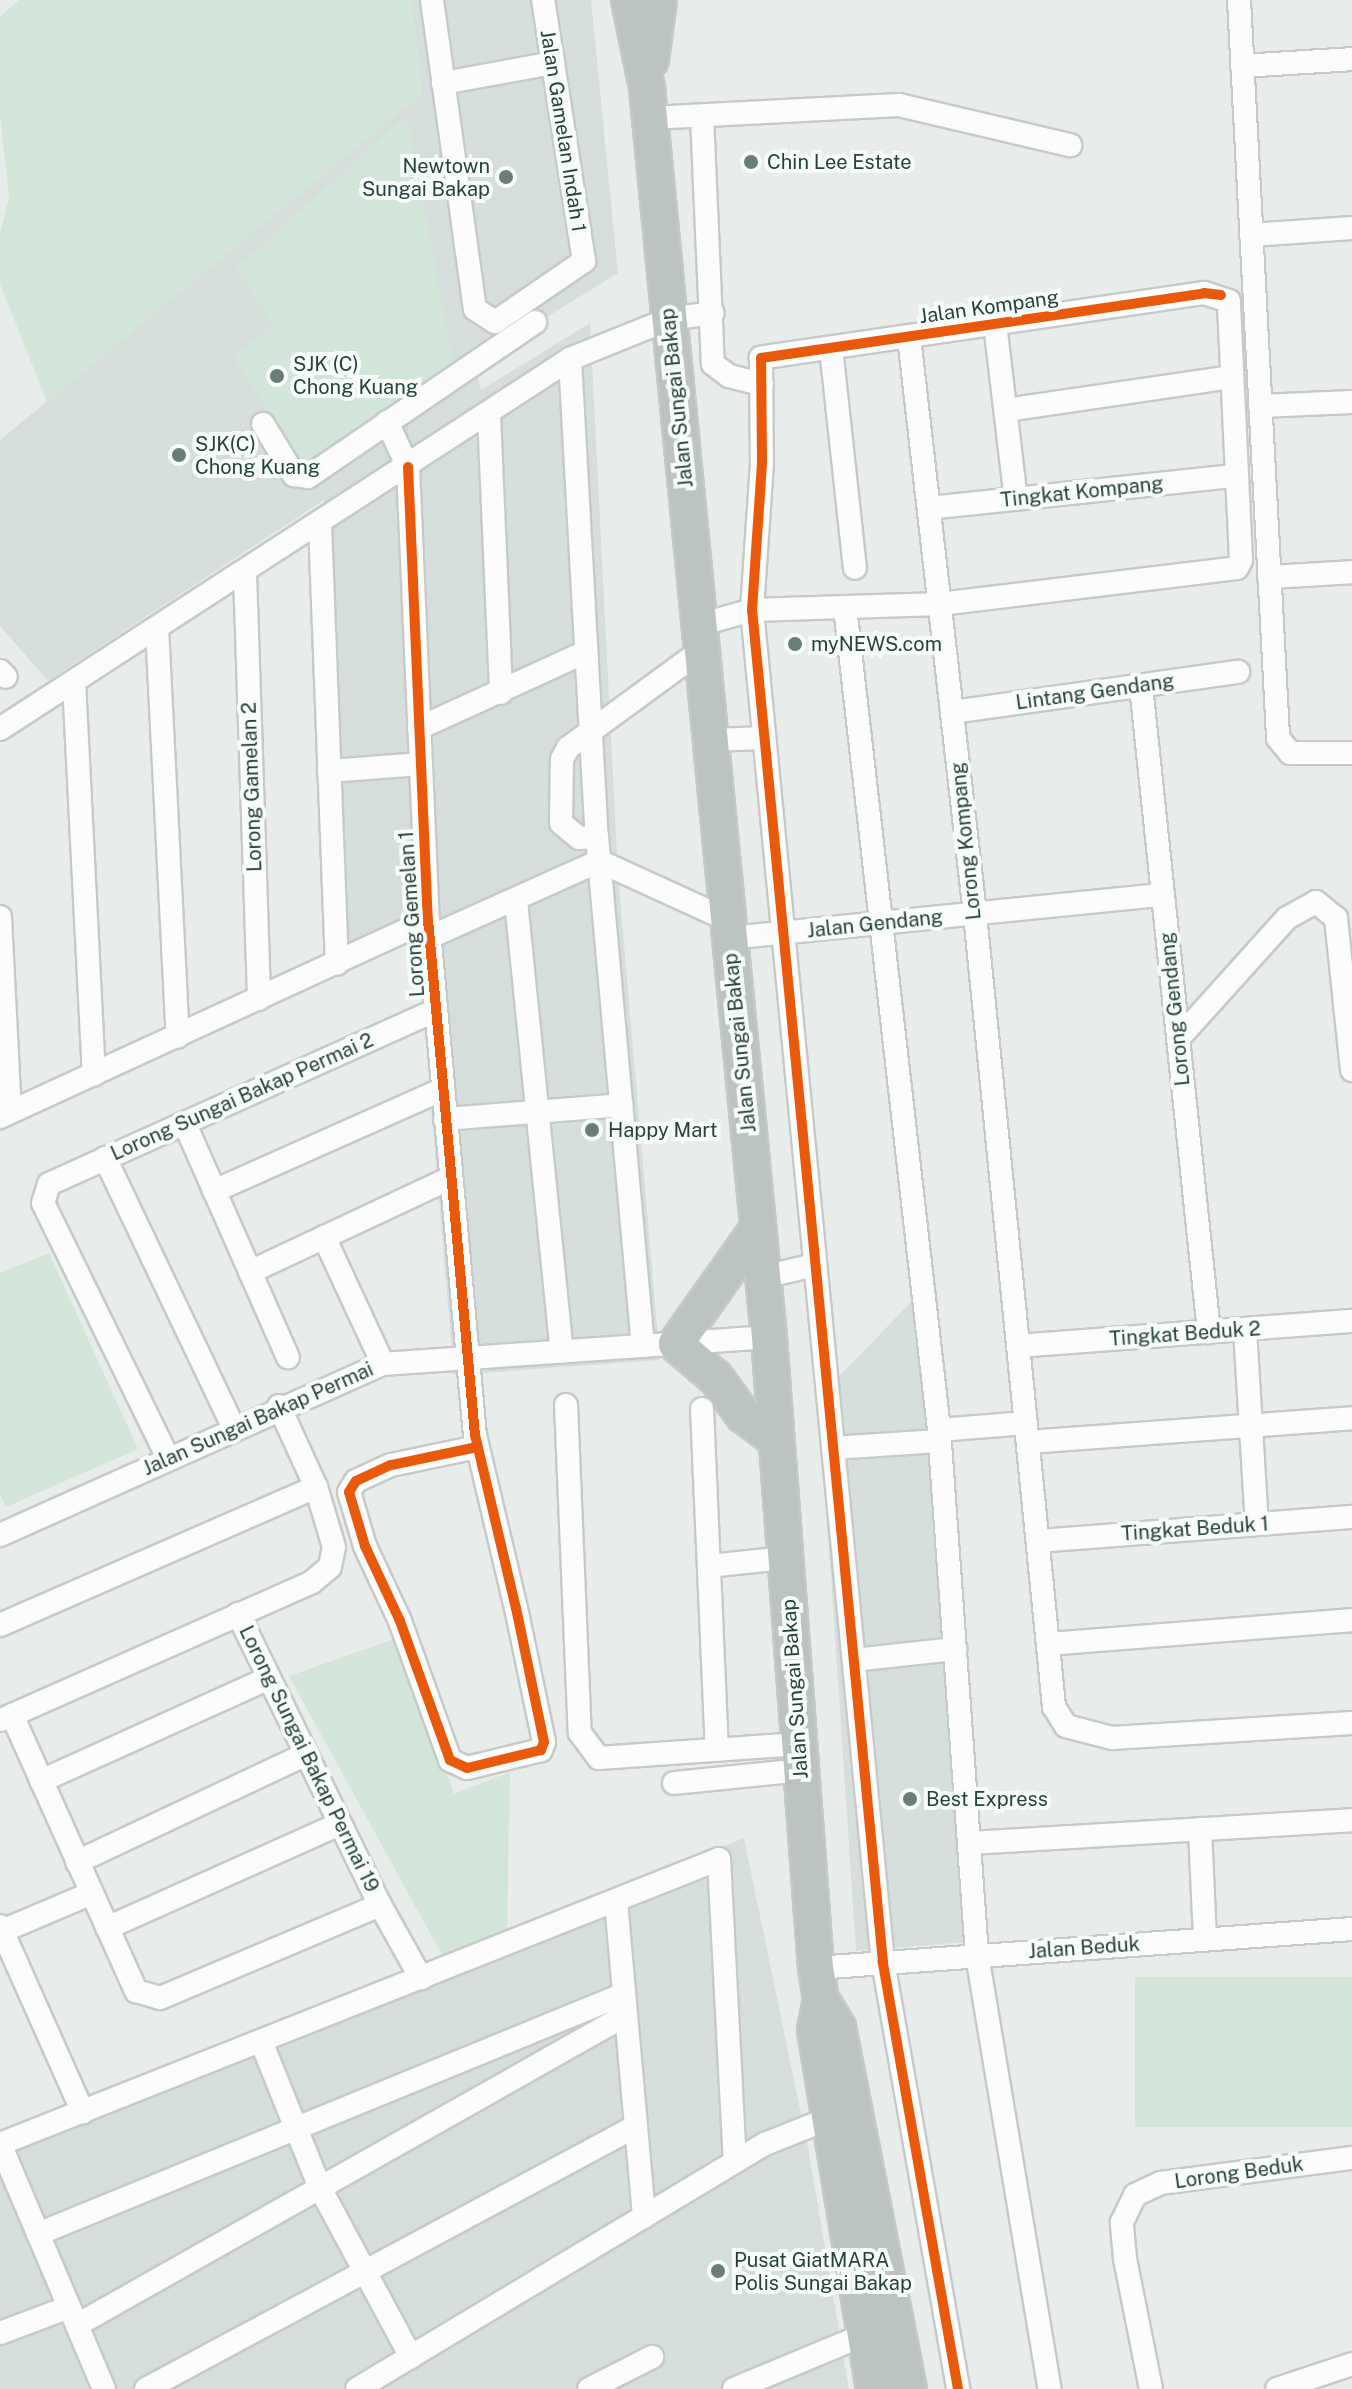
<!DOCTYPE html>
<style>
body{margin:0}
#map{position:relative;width:1352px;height:2389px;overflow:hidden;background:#e8edeb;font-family:"Public Sans",sans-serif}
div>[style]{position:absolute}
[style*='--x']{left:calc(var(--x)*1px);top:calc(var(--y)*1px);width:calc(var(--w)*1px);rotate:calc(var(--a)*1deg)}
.built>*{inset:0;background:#d6dedb}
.green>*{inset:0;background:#d1e6d8;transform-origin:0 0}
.roads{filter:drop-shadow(2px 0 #c5cac8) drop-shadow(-2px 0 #c5cac8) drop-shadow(0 2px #c5cac8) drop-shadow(0 -2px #c5cac8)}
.minor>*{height:22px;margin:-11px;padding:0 11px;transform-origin:11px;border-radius:11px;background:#fcfcfc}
.highway>*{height:34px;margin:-17px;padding:0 17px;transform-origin:17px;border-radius:17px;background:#bcc4c2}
.cycleway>*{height:10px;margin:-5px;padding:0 5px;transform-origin:5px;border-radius:5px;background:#e8590c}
.dots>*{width:22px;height:22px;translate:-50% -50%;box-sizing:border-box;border:4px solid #f7fbf9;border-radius:50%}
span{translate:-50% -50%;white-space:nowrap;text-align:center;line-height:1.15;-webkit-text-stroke:8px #f7fbf9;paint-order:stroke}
.street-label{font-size:20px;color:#24423a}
.poi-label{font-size:20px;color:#24423a}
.left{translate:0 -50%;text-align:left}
.right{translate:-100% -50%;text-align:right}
</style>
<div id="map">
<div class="built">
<div style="clip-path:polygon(411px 0,591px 0,618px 273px,474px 362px,481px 390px,590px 323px,618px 874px,660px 1360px,454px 1375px,417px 941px,337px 964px,324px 500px,48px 681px,0 626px,0 440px,422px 93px)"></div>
<div style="clip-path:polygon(919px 1294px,967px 1942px,856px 1951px,819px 1397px)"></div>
<div style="clip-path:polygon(744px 1838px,809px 2153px,849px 2389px,0 2389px,0 2142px)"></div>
</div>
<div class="green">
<div style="clip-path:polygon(19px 0,411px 0,422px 93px,47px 402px,0 284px,0 233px,9px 198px,0 114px,0 17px)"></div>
<div style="clip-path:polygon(407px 115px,455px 376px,313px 480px,233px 358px,273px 324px,236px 268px)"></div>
<div style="clip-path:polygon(49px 1253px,138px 1449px,6px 1507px,0 1494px,0 1273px)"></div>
<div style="clip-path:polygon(400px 1637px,454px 1794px,510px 1772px,507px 1930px,442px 1955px,289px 1676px)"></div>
<div style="left:1352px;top:1977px;width:150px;height:217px;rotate:90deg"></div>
</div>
<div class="roads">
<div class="minor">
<div style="--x:432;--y:0;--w:312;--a:82.1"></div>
<div style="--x:475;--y:309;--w:24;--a:33"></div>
<div style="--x:495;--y:322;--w:108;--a:-34.4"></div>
<div style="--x:584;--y:261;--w:264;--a:-98.9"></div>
<div style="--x:1239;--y:0;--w:739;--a:86.97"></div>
<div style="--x:1278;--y:738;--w:19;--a:51"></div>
<div style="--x:1290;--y:753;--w:62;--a:0"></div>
<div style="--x:1242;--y:66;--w:110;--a:-3.6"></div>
<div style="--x:443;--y:83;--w:112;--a:-10.3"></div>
<div style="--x:702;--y:116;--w:248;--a:87.5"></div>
<div style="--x:713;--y:364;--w:20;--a:37"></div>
<div style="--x:729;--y:376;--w:34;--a:14"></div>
<div style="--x:650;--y:118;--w:249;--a:-3"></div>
<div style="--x:899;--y:105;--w:176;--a:13.2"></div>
<div style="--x:1251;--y:235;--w:101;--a:-4"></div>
<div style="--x:995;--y:324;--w:176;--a:83.2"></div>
<div style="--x:909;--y:337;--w:581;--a:83.47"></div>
<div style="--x:975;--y:914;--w:797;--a:84.31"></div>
<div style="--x:1054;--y:1707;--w:22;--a:58"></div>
<div style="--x:1066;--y:1726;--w:48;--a:14.6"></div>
<div style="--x:1112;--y:1738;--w:240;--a:-3.6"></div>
<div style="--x:831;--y:348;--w:221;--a:83.8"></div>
<div style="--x:570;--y:359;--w:479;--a:86.8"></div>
<div style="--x:597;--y:837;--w:511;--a:84.84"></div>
<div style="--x:1260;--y:406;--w:92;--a:-2.5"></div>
<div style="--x:1006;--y:410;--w:227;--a:-8.3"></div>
<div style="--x:489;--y:415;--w:278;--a:87.5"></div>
<div style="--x:387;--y:422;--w:50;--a:65"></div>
<div style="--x:408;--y:467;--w:453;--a:87.5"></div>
<div style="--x:428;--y:920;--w:517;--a:84.79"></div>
<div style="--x:475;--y:1435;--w:178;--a:76.7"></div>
<div style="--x:516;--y:1608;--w:137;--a:78.2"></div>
<div style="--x:544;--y:1742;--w:9;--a:111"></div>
<div style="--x:541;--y:1750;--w:76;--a:166.3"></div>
<div style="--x:467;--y:1768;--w:19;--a:-155"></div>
<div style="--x:450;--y:1760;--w:148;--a:-109.8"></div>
<div style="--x:400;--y:1621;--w:83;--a:-115"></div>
<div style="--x:365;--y:1546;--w:56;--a:-106.5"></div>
<div style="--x:349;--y:1492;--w:13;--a:-58"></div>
<div style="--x:356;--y:1481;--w:38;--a:-25"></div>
<div style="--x:391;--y:1465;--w:88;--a:-11.8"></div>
<div style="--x:263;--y:424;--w:60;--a:58.7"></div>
<div style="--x:294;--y:475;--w:14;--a:8"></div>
<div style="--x:308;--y:477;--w:275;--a:-34.3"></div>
<div style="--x:929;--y:508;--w:308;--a:-6"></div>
<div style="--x:320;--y:524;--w:440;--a:87.8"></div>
<div style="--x:245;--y:574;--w:425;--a:88.1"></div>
<div style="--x:1269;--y:577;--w:83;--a:-3.4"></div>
<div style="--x:845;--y:607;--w:828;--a:83.48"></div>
<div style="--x:939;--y:1430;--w:526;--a:85.86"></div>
<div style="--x:977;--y:1955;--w:440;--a:80.5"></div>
<div style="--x:699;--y:625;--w:55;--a:-15.8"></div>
<div style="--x:752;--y:610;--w:188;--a:-1.8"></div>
<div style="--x:940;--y:604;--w:299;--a:-6.9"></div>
<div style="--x:1237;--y:568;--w:9;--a:-63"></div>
<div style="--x:1241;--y:560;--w:259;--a:-92.7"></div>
<div style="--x:1229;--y:301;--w:26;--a:-162"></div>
<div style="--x:1204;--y:293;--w:448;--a:171.7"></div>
<div style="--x:761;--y:358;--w:105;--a:89.5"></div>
<div style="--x:762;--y:463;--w:147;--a:93.9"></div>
<div style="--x:752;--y:610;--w:1358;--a:84.47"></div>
<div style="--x:883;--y:1962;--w:434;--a:80"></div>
<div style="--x:157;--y:628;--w:409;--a:87.1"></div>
<div style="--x:0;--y:671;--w:8;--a:45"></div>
<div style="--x:74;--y:682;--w:393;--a:87.1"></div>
<div style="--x:1141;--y:686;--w:650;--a:83.99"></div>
<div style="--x:952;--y:712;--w:289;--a:-8"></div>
<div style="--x:419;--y:728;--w:183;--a:-24.5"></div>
<div style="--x:0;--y:729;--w:680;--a:-32.99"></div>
<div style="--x:570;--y:359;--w:107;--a:-22"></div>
<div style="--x:669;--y:319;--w:44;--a:-7.8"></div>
<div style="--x:710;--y:740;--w:54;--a:-2.1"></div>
<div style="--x:329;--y:771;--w:91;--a:-4.4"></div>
<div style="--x:597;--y:837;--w:18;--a:177"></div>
<div style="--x:579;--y:838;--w:23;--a:-140"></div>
<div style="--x:561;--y:823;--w:64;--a:-89.1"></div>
<div style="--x:562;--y:759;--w:13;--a:-61"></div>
<div style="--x:568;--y:748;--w:166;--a:-36.2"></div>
<div style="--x:599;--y:861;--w:142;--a:24.6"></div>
<div style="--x:516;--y:901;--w:453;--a:84.2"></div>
<div style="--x:0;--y:917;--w:195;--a:87.1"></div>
<div style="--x:430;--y:937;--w:185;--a:-24.2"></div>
<div style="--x:729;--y:938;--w:436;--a:-5.7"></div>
<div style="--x:1178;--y:1039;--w:163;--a:-48"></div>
<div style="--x:1287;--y:918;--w:33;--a:-29"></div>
<div style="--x:1316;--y:902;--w:26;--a:39"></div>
<div style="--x:1336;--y:918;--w:153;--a:84"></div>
<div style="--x:0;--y:1117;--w:471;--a:-24.7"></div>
<div style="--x:445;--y:1119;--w:177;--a:-4.5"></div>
<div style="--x:185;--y:1124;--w:255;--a:66.2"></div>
<div style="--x:105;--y:1158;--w:299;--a:64.5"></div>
<div style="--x:214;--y:1191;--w:251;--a:-24"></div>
<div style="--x:324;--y:1237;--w:140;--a:65.1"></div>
<div style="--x:250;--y:1272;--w:222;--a:-25.1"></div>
<div style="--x:763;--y:1277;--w:53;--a:-13"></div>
<div style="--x:1245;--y:1330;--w:194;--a:86.5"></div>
<div style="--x:1018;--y:1346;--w:335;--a:-4.3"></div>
<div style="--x:566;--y:1405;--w:328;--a:87.6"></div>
<div style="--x:580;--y:1733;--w:31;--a:53"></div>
<div style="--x:599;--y:1758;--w:200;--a:-4"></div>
<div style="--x:702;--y:1409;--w:341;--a:87.5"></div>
<div style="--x:939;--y:1430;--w:87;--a:-4.6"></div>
<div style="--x:1028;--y:1442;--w:325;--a:-4.2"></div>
<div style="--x:833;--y:1448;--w:106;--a:-3.8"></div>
<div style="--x:168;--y:1458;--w:284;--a:-116.1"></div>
<div style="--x:43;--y:1203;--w:20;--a:-72"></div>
<div style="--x:49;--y:1184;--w:424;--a:-24.2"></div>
<div style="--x:0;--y:1535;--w:419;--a:-24.1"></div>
<div style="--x:383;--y:1364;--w:387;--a:-4"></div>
<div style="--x:1038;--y:1541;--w:315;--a:-4.4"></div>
<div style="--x:709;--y:1566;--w:76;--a:-6"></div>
<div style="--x:238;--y:1614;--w:324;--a:64"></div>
<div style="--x:380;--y:1905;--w:84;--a:60.7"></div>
<div style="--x:0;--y:1625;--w:345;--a:-23.6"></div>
<div style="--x:1048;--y:1644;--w:305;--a:-4.5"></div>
<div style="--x:854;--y:1660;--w:102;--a:-6.2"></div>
<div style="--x:12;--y:1715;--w:303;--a:65.8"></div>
<div style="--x:136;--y:1991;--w:25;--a:16"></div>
<div style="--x:160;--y:1998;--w:239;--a:-22.9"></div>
<div style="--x:1;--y:1720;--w:340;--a:-23.9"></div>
<div style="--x:312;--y:1582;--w:23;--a:-40"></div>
<div style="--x:330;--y:1567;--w:20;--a:-79"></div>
<div style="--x:334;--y:1547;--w:63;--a:-106.7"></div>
<div style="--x:316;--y:1487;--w:89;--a:-114.6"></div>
<div style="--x:41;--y:1781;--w:250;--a:-24.3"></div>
<div style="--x:674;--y:1783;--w:128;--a:-5.8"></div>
<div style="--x:1200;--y:1829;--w:110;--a:87.4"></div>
<div style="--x:969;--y:1843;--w:384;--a:-3.4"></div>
<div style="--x:77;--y:1862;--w:253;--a:-25.2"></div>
<div style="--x:616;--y:1902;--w:316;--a:84.9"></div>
<div style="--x:0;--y:1926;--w:204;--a:66"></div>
<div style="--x:107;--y:1928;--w:255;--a:-24.1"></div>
<div style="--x:0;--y:1932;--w:100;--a:-23"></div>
<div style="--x:816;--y:1968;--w:537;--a:-4.16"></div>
<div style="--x:261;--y:2041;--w:158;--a:68.1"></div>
<div style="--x:320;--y:2188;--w:192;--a:61.7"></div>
<div style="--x:0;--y:2144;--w:773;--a:-21.62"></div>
<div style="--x:719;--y:1859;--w:303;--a:87"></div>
<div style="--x:0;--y:2144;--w:266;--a:67"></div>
<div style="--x:38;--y:2234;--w:633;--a:-22.27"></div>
<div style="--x:77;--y:2325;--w:630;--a:-29.45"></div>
<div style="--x:0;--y:2333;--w:74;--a:-20.6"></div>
<div style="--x:146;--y:2389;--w:556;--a:-28.22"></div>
<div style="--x:357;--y:2389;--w:476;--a:-31"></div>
<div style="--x:765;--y:2144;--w:70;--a:-21.8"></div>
<div style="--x:589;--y:2389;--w:71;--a:-26.9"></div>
<div style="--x:734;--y:2389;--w:143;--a:-22.6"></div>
<div style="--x:1151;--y:2389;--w:133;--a:-101.3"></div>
<div style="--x:1125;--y:2259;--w:37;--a:-95"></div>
<div style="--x:1122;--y:2222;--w:30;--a:-64"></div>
<div style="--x:1135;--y:2195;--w:29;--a:-25"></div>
<div style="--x:1161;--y:2183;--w:193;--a:-7.5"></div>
<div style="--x:1277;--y:2389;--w:79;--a:-18.4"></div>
</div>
<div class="highway">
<div style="--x:629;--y:0;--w:90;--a:78.4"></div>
<div style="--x:647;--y:88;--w:1255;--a:84.42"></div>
<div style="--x:769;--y:1337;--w:633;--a:85.74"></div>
<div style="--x:816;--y:1968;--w:31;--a:81"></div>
<div style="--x:821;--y:1999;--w:33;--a:59"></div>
<div style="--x:838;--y:2027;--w:369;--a:78.9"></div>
<div style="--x:651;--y:60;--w:61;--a:-82.4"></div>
<div style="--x:758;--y:1228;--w:142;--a:125.3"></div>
<div style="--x:676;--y:1344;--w:52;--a:40.4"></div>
<div style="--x:716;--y:1378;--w:46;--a:53.9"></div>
<div style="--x:743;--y:1415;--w:41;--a:37.1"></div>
<div style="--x:821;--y:1999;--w:32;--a:101"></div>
<div style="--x:815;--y:2030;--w:364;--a:80.7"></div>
</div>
</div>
<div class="cycleway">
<div style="--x:408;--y:467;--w:453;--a:87.5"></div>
<div style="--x:428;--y:920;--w:517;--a:84.79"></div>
<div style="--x:475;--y:1435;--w:178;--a:76.7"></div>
<div style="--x:516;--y:1608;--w:137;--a:78.2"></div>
<div style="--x:544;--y:1742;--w:9;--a:111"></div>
<div style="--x:541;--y:1750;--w:76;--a:166.3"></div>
<div style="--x:467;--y:1768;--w:19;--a:-155"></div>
<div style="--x:450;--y:1760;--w:148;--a:-109.8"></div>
<div style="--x:400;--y:1621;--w:83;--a:-115"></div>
<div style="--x:365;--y:1546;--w:56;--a:-106.5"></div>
<div style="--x:349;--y:1492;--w:13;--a:-58"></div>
<div style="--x:356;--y:1481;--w:38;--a:-25"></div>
<div style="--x:391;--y:1465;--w:88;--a:-11.8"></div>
<div style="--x:958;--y:2389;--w:434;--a:-100"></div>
<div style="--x:883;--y:1962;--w:1358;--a:-95.53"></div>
<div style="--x:752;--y:610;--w:147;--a:-86.1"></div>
<div style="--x:762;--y:463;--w:105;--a:-90.5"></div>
<div style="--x:761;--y:358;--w:448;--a:-8.3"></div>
<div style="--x:1204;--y:293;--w:17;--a:7"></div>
</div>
<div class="dots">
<div style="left:751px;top:162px;background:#697e78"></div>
<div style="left:506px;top:177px;background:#697e78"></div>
<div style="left:277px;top:376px;background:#697e78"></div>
<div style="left:179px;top:455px;background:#697e78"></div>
<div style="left:795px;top:644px;background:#697e78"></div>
<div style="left:592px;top:1130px;background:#697e78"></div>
<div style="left:910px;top:1799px;background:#697e78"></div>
<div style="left:718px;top:2271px;background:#697e78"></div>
</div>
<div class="street-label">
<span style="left:563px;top:131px;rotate:81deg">Jalan Gamelan Indah 1</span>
<span style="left:989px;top:307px;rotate:-8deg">Jalan Kompang</span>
<span style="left:677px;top:398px;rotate:-96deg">Jalan Sungai Bakap</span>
<span style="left:1082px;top:492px;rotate:-6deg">Tingkat Kompang</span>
<span style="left:1095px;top:692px;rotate:-8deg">Lintang Gendang</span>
<span style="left:252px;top:787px;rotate:-92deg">Lorong Gamelan 2</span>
<span style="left:966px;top:841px;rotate:-96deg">Lorong Kompang</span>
<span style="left:412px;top:914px;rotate:-94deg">Lorong Gemelan 1</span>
<span style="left:875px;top:924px;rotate:-6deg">Jalan Gendang</span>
<span style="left:1175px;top:1009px;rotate:-96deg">Lorong Gendang</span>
<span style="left:740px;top:1043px;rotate:-96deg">Jalan Sungai Bakap</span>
<span style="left:242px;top:1097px;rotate:-24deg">Lorong Sungai Bakap Permai 2</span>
<span style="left:1185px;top:1334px;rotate:-4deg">Tingkat Beduk 2</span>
<span style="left:258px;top:1419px;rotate:-24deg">Jalan Sungai Bakap Permai</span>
<span style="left:1195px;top:1529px;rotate:-4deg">Tingkat Beduk 1</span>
<span style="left:795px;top:1689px;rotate:-94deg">Jalan Sungai Bakap</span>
<span style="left:309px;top:1759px;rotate:64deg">Lorong Sungai Bakap Permai 19</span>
<span style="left:1084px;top:1948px;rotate:-4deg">Jalan Beduk</span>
<span style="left:1239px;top:2173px;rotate:-8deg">Lorong Beduk</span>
</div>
<div class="poi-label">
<span class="left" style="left:767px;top:162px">Chin Lee Estate</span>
<span class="right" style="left:490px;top:178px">Newtown<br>Sungai Bakap</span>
<span class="left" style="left:293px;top:376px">SJK (C)<br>Chong Kuang</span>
<span class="left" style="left:195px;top:456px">SJK(C)<br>Chong Kuang</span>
<span class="left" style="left:811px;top:644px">myNEWS.com</span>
<span class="left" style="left:608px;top:1130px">Happy Mart</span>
<span class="left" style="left:926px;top:1799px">Best Express</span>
<span class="left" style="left:734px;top:2272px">Pusat GiatMARA<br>Polis Sungai Bakap</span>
</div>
</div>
